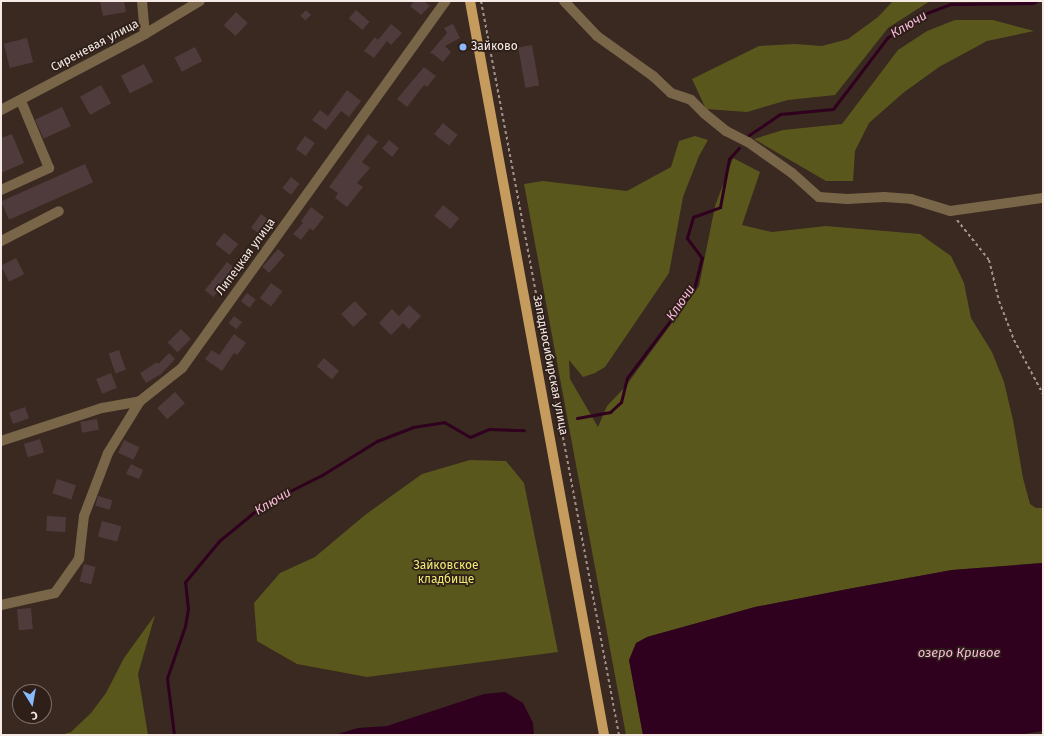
<!DOCTYPE html>
<meta charset="utf-8">
<style>
body{margin:0}
#map{position:relative;width:1044px;height:736px;overflow:hidden;background:#392921;font-family:"Fira Sans",sans-serif}
div>[style]{position:absolute}
[style*='--x']{left:calc(var(--x)*1px);top:calc(var(--y)*1px);width:calc(var(--w)*1px);rotate:calc(var(--a)*1deg)}
.green>*{inset:0;background:#59571c}
.water>*{inset:0;background:#30001f}
.stream>*{height:3px;margin:-1.5px;padding:0 1.5px;transform-origin:1.5px;border-radius:1.5px;background:#30001f}
.building>*{inset:0;background:#4f3b3c;transform-origin:0 0}
.path>*{height:2px;margin-top:-1px;transform-origin:0;background:repeating-linear-gradient(90deg,#a0928c 0 3px,transparent 0 6px)}
.minor>*{height:10px;margin:-5px;padding:0 5px;transform-origin:5px;border-radius:5px;background:#796548}
.major>*{height:10px;margin:-5px;padding:0 5px;transform-origin:5px;border-radius:5px;background:#c69c5e}
.dots>*{width:11px;height:11px;translate:-50% -50%;box-sizing:border-box;border:2px solid #2e1f18;border-radius:50%}
span{translate:-50% -50%;white-space:nowrap;text-align:center;line-height:1.15;-webkit-text-stroke:3.5px #2e1f18;paint-order:stroke}
.street-label{font-size:12px;color:#f5eae5}
.poi-label{font-size:12px;color:#f5eae5}
.left{translate:0 -50%;text-align:left}
.park-label{font-size:12px;color:#eeea73}
.water-label{font-size:13px;color:#fabadb;font-style:italic}
.frame{position:absolute;inset:0;border:2px solid #f5eae5;pointer-events:none}
.north{position:absolute;left:12px;top:684px;width:40px;height:40px;box-sizing:border-box;background:#2e1f18;border:1px solid #7e706a;border-radius:50%;rotate:169deg;font-size:11px;font-weight:700;line-height:16px;text-align:center;color:#f5eae5}
.north::after{content:'';display:block;margin:auto;width:14px;height:18px;background:#8abafc;clip-path:polygon(50% 0,100% 100%,50% 72%,0 100%)}
</style>
<div id="map">
<div class="green">
<div style="clip-path:polygon(893px 1px,930px 1px,888px 28px,835px 95px,788px 100px,747px 112px,706px 109px,692px 79px,759px 46px,795px 44px,822px 46px,848px 39px,878px 17px)"></div>
<div style="clip-path:polygon(955px 20px,993px 20px,1034px 31px,987px 41px,939px 67px,903px 93px,869px 123px,855px 151px,853px 181px,826px 181px,754px 139px,783px 130px,842px 124px,898px 50px,927px 31px)"></div>
<div style="clip-path:polygon(695px 136px,708px 140px,699px 156px,683px 197px,669px 273px,605px 367px,595px 373px,583px 377px,569px 360px,570px 379px,598px 427px,607px 406px,625px 387px,699px 286px,715px 206px,733px 158px,760px 172px,742px 225px,772px 232px,826px 226px,920px 234px,951px 256px,964px 283px,971px 318px,992px 352px,1004px 382px,1013px 420px,1023px 478px,1030px 504px,1036px 508px,1043px 508px,1043px 563px,952px 570px,848px 589px,755px 607px,647px 637px,629px 660px,643px 735px,626px 735px,524px 184px,543px 181px,627px 191px,671px 167px,679px 141px)"></div>
<div style="clip-path:polygon(470px 460px,506px 461px,524px 483px,558px 652px,367px 677px,297px 664px,257px 641px,254px 603px,280px 573px,315px 557px,365px 515px,422px 474px)"></div>
<div style="clip-path:polygon(155px 615px,138px 674px,148px 735px,61px 735px,71px 732px,91px 713px,106px 693px,124px 658px)"></div>
</div>
<div class="water">
<div style="clip-path:polygon(1043px 563px,1043px 731px,1017px 735px,643px 735px,629px 660px,636px 643px,647px 637px,755px 607px,848px 589px,952px 570px)"></div>
<div style="clip-path:polygon(505px 692px,523px 703px,533px 723px,534px 735px,334px 735px,358px 728px,387px 726px,484px 694px)"></div>
</div>
<div class="stream">
<div style="--x:749;--y:135;--w:37;--a:-34"></div>
<div style="--x:780;--y:114;--w:53;--a:-5.4"></div>
<div style="--x:833;--y:109;--w:89;--a:-52.7"></div>
<div style="--x:887;--y:38;--w:39;--a:-35"></div>
<div style="--x:919;--y:16;--w:34;--a:-21"></div>
<div style="--x:951;--y:4;--w:82;--a:-0.7"></div>
<div style="--x:1033;--y:3;--w:4;--a:-27"></div>
<div style="--x:577;--y:418;--w:34;--a:-10"></div>
<div style="--x:610;--y:412;--w:15;--a:-42"></div>
<div style="--x:621;--y:402;--w:25;--a:-76"></div>
<div style="--x:627;--y:378;--w:111;--a:-53"></div>
<div style="--x:694;--y:289;--w:32;--a:-76"></div>
<div style="--x:702;--y:258;--w:25;--a:-127"></div>
<div style="--x:687;--y:238;--w:22;--a:-74"></div>
<div style="--x:693;--y:217;--w:29;--a:-20"></div>
<div style="--x:720;--y:207;--w:49;--a:-79.4"></div>
<div style="--x:729;--y:159;--w:15;--a:-48"></div>
<div style="--x:174;--y:735;--w:57;--a:-97"></div>
<div style="--x:167;--y:678;--w:55;--a:-70.9"></div>
<div style="--x:185;--y:626;--w:17;--a:-80"></div>
<div style="--x:188;--y:609;--w:27;--a:-96"></div>
<div style="--x:185;--y:582;--w:53;--a:-50.3"></div>
<div style="--x:219;--y:541;--w:58;--a:-39.4"></div>
<div style="--x:264;--y:504;--w:65;--a:-26.6"></div>
<div style="--x:322;--y:475;--w:65;--a:-31.7"></div>
<div style="--x:377;--y:441;--w:39;--a:-21"></div>
<div style="--x:413;--y:427;--w:31;--a:-9"></div>
<div style="--x:444;--y:422;--w:30;--a:30"></div>
<div style="--x:470;--y:437;--w:21;--a:-23"></div>
<div style="--x:489;--y:429;--w:35;--a:2"></div>
</div>
<div class="building">
<div style="clip-path:polygon(100px 1px,124px 1px,126px 12px,103px 16px)"></div>
<div style="clip-path:polygon(415px 1px,424px 1px,430px 6px,421px 15px,410px 6px)"></div>
<div style="left:306px;top:10px;width:7px;height:8px;rotate:45deg"></div>
<div style="left:356px;top:10px;width:18px;height:11px;rotate:41deg"></div>
<div style="left:236px;top:12px;width:16px;height:18px;rotate:43deg"></div>
<div style="clip-path:polygon(391px 24px,402px 33px,391px 45px,387px 41px,374px 58px,364px 51px,375px 37px,378px 40px)"></div>
<div style="clip-path:polygon(453px 24px,460px 38px,445px 46px,451px 52px,443px 62px,432px 53px,429px 54px,447px 33px,444px 28px)"></div>
<div style="left:27px;top:38px;width:25px;height:24px;rotate:76deg"></div>
<div style="left:532px;top:45px;width:41px;height:14px;rotate:80deg"></div>
<div style="left:195px;top:47px;width:16px;height:23px;rotate:63deg"></div>
<div style="left:144px;top:64px;width:20px;height:26px;rotate:63deg"></div>
<div style="clip-path:polygon(424px 67px,436px 76px,427px 87px,424px 85px,407px 107px,397px 99px)"></div>
<div style="left:101px;top:85px;width:21px;height:24px;rotate:61deg"></div>
<div style="clip-path:polygon(347px 90px,361px 101px,349px 117px,341px 111px,326px 130px,312px 120px,320px 110px,328px 116px)"></div>
<div style="left:62px;top:107px;width:21px;height:30px;rotate:65deg"></div>
<div style="left:443px;top:123px;width:19px;height:14px;rotate:39deg"></div>
<div style="clip-path:polygon(12px 134px,24px 163px,1px 173px,1px 138px)"></div>
<div style="clip-path:polygon(368px 134px,378px 142px,362px 162px,370px 168px,357px 183px,363px 187px,347px 207px,335px 198px,338px 193px,329px 187px)"></div>
<div style="left:305px;top:136px;width:12px;height:16px;rotate:35deg"></div>
<div style="left:389px;top:140px;width:13px;height:11px;rotate:39deg"></div>
<div style="left:85px;top:164px;width:20px;height:92px;rotate:66deg"></div>
<div style="left:291px;top:177px;width:11px;height:14px;rotate:38deg"></div>
<div style="left:443px;top:205px;width:21px;height:14px;rotate:39deg"></div>
<div style="clip-path:polygon(311px 207px,324px 217px,313px 231px,310px 228px,301px 240px,293px 234px,303px 223px,301px 221px)"></div>
<div style="left:261px;top:214px;width:14px;height:17px;rotate:36deg"></div>
<div style="left:224px;top:233px;width:18px;height:14px;rotate:38deg"></div>
<div style="left:278px;top:249px;width:9px;height:24px;rotate:41deg"></div>
<div style="left:16px;top:258px;width:18px;height:17px;rotate:63deg"></div>
<div style="left:227px;top:262px;width:11px;height:36px;rotate:38deg"></div>
<div style="left:271px;top:283px;width:14px;height:19px;rotate:36deg"></div>
<div style="left:247px;top:293px;width:11px;height:10px;rotate:38deg"></div>
<div style="left:355px;top:301px;width:18px;height:19px;rotate:47deg"></div>
<div style="clip-path:polygon(409px 305px,421px 316px,409px 329px,403px 323px,391px 335px,379px 323px,392px 309px,399px 316px)"></div>
<div style="left:234px;top:316px;width:10px;height:9px;rotate:37deg"></div>
<div style="left:181px;top:329px;width:14px;height:19px;rotate:45deg"></div>
<div style="clip-path:polygon(234px 334px,246px 343px,237px 355px,234px 353px,222px 371px,205px 359px,212px 350px,219px 355px)"></div>
<div style="left:119px;top:350px;width:21px;height:11px;rotate:71deg"></div>
<div style="clip-path:polygon(169px 353px,175px 359px,161px 374px,146px 383px,140px 373px,157px 362px,158px 364px)"></div>
<div style="left:324px;top:358px;width:20px;height:11px;rotate:41deg"></div>
<div style="left:111px;top:373px;width:16px;height:16px;rotate:68deg"></div>
<div style="left:175px;top:392px;width:15px;height:24px;rotate:48deg"></div>
<div style="left:25px;top:407px;width:12px;height:17px;rotate:70deg"></div>
<div style="left:97px;top:419px;width:11px;height:17px;rotate:80deg"></div>
<div style="left:40px;top:439px;width:14px;height:17px;rotate:73deg"></div>
<div style="left:124px;top:440px;width:17px;height:14px;rotate:25deg"></div>
<div style="clip-path:polygon(131px 464px,143px 470px,139px 479px,126px 474px)"></div>
<div style="left:57px;top:479px;width:20px;height:15px;rotate:18deg"></div>
<div style="left:98px;top:496px;width:15px;height:10px;rotate:16deg"></div>
<div style="left:47px;top:516px;width:19px;height:15px;rotate:3deg"></div>
<div style="left:102px;top:521px;width:20px;height:16px;rotate:15deg"></div>
<div style="left:84px;top:564px;width:12px;height:18px;rotate:14deg"></div>
<div style="left:31px;top:608px;width:21px;height:14px;rotate:85deg"></div>
</div>
<div class="path">
<div style="--x:481;--y:1;--w:747;--a:79.35"></div>
<div style="--x:957;--y:220;--w:51;--a:51.3"></div>
<div style="--x:989;--y:260;--w:42;--a:76.3"></div>
<div style="--x:999;--y:301;--w:42;--a:69"></div>
<div style="--x:1014;--y:340;--w:61;--a:61.8"></div>
</div>
<div class="minor">
<div style="--x:142;--y:1;--w:33;--a:85"></div>
<div style="--x:564;--y:1;--w:48;--a:46.7"></div>
<div style="--x:597;--y:36;--w:69;--a:35.5"></div>
<div style="--x:653;--y:76;--w:25;--a:43"></div>
<div style="--x:671;--y:93;--w:21;--a:19"></div>
<div style="--x:691;--y:100;--w:20;--a:45"></div>
<div style="--x:705;--y:114;--w:27;--a:39"></div>
<div style="--x:726;--y:131;--w:25;--a:27"></div>
<div style="--x:748;--y:142;--w:54;--a:35.2"></div>
<div style="--x:792;--y:173;--w:36;--a:42"></div>
<div style="--x:819;--y:197;--w:28;--a:4"></div>
<div style="--x:847;--y:199;--w:37;--a:-3"></div>
<div style="--x:884;--y:197;--w:27;--a:4"></div>
<div style="--x:911;--y:199;--w:41;--a:17.1"></div>
<div style="--x:950;--y:211;--w:94;--a:-8"></div>
<div style="--x:1;--y:110;--w:163;--a:-27.8"></div>
<div style="--x:145;--y:34;--w:64;--a:-31"></div>
<div style="--x:1;--y:190;--w:53;--a:-24.6"></div>
<div style="--x:49;--y:168;--w:73;--a:-112.7"></div>
<div style="--x:1;--y:241;--w:65;--a:-27.3"></div>
<div style="--x:1;--y:441;--w:106;--a:-18.1"></div>
<div style="--x:102;--y:408;--w:39;--a:-10"></div>
<div style="--x:140;--y:401;--w:53;--a:-38.2"></div>
<div style="--x:182;--y:368;--w:452;--a:-54.3"></div>
<div style="--x:1;--y:605;--w:55;--a:-12.5"></div>
<div style="--x:55;--y:593;--w:42;--a:-54.8"></div>
<div style="--x:79;--y:559;--w:43;--a:-83.4"></div>
<div style="--x:84;--y:516;--w:67;--a:-69.1"></div>
<div style="--x:108;--y:453;--w:61;--a:-58.4"></div>
</div>
<div class="major">
<div style="--x:470;--y:1;--w:746;--a:79.65"></div>
</div>
<div class="dots">
<div style="left:463px;top:47px;background:#8abafc"></div>
</div>
<div class="street-label">
<span style="left:95px;top:46px;rotate:-28deg">Сиреневая улица</span>
<span style="left:246px;top:257px;rotate:-54deg">Липецкая улица</span>
<span style="left:550px;top:365px;rotate:79deg">Западносибирская улица</span>
</div>
<div class="poi-label">
<span class="left" style="left:471px;top:47px">Зайково</span>
</div>
<div class="park-label">
<span style="left:446px;top:573px">Зайковское<br>кладбище</span>
</div>
<div class="water-label">
<span style="left:909px;top:25px;rotate:-31deg">Ключи</span>
<span style="left:681px;top:303px;rotate:-56deg">Ключи</span>
<span style="left:273px;top:502px;rotate:-31deg">Ключи</span>
<span style="left:959px;top:653px">озеро Кривое</span>
</div>
<div class="frame"></div>
<div class="north">С</div>
</div>
